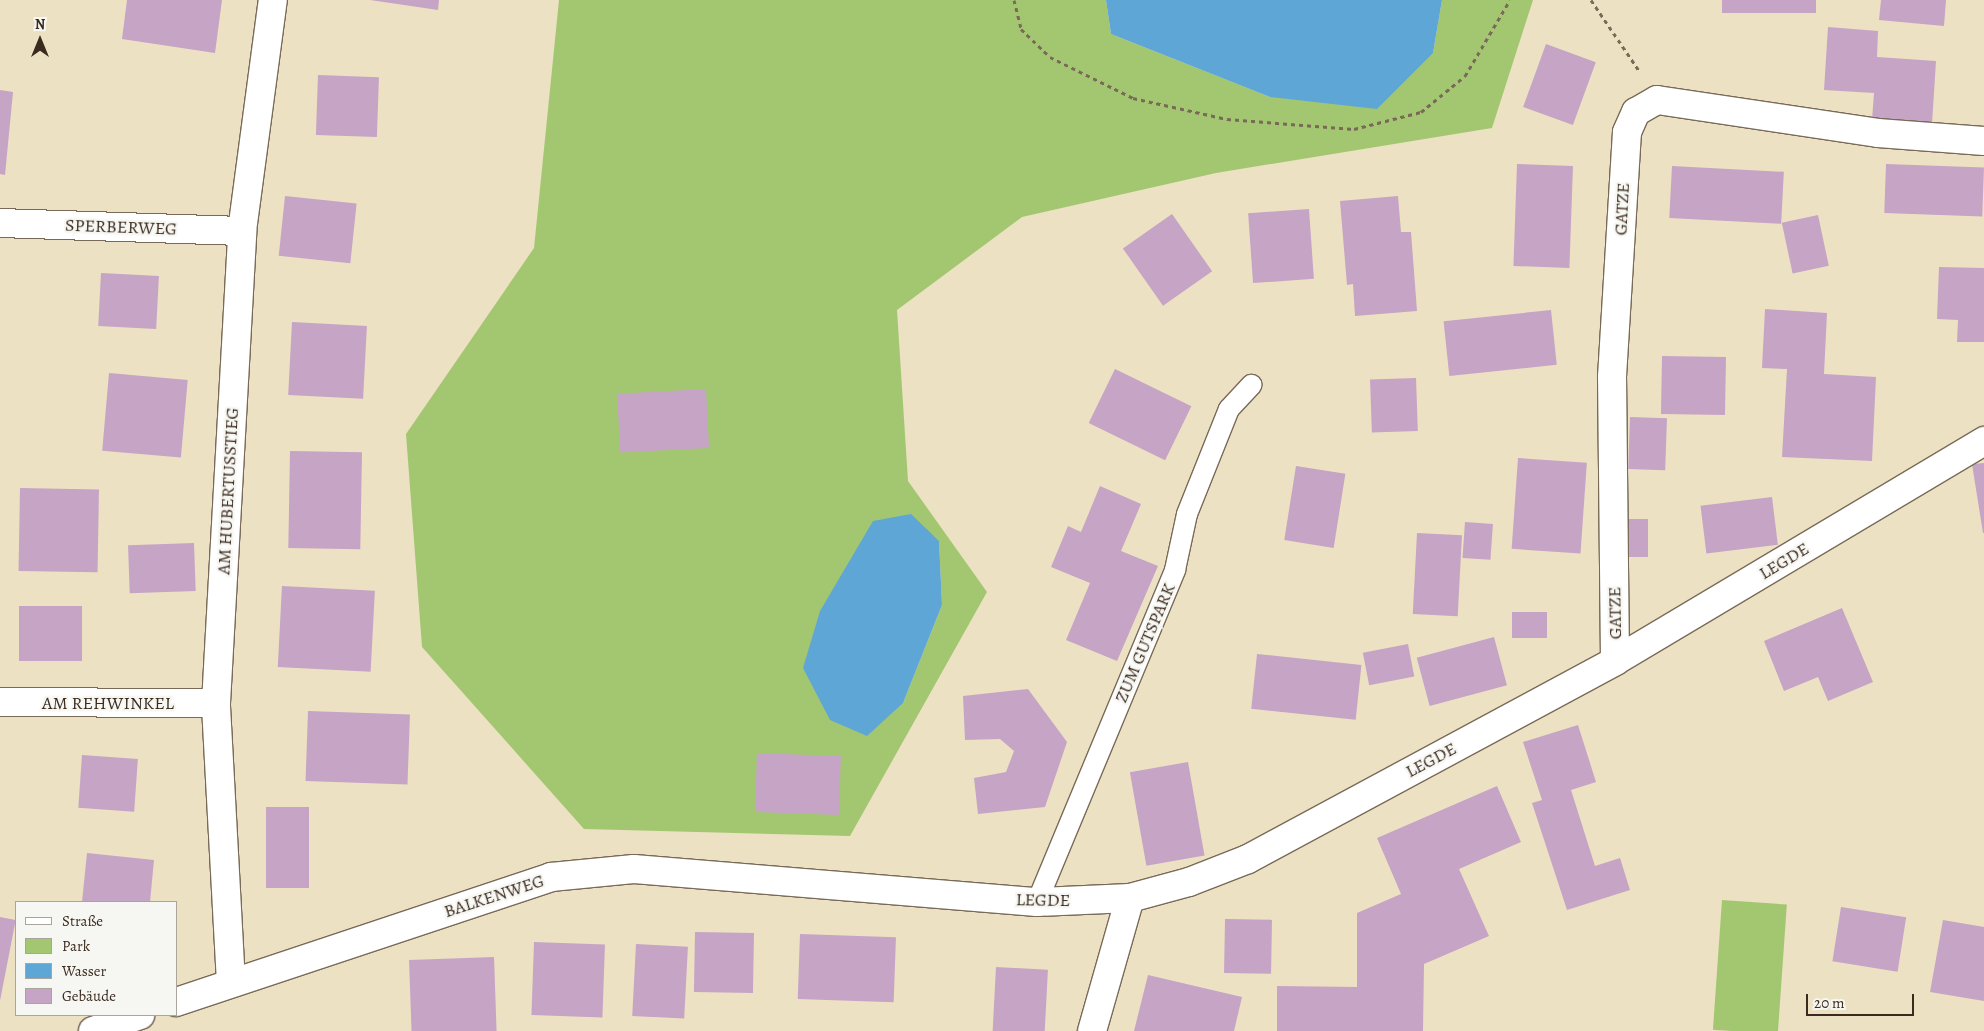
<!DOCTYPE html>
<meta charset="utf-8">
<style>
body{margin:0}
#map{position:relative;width:1984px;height:1031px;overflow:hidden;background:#ede1c3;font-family:Alegreya,serif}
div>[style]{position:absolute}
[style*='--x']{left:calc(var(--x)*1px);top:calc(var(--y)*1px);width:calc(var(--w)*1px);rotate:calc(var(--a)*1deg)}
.green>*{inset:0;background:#a3c771;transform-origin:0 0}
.water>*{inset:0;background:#5ea6d5}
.building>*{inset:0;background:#c5a4c5;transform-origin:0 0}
.path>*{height:3px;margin-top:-1.5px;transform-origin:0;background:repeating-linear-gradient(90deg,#796a58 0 4px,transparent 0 8px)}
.roads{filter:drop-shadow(1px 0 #796a58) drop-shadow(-1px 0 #796a58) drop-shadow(0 1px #796a58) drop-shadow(0 -1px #796a58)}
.service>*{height:20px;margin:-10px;padding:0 10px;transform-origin:10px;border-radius:10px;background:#fff}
.minor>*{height:28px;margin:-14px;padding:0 14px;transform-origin:14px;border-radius:14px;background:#fff}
span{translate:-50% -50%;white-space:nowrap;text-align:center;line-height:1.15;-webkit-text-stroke:4.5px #f6f6f2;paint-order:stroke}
.street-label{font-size:18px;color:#3b2a1e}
.legend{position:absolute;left:15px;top:901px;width:162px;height:115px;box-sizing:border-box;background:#f6f6f2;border:1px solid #aba49d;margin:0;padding:6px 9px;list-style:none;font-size:15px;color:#3b2a1e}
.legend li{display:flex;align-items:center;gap:10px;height:25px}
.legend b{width:25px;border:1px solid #aba49d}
.north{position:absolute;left:15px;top:15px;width:50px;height:50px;-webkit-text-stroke:4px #f6f6f2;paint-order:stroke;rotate:0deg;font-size:14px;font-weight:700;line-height:20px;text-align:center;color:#3b2a1e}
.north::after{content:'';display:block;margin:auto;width:18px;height:22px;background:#3b2a1e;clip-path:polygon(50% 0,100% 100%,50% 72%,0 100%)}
.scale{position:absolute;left:1806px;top:994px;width:108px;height:22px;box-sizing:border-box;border:2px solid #3b2a1e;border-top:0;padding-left:6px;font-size:15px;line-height:18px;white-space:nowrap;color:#3b2a1e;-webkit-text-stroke:4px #f6f6f2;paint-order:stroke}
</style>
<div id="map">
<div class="green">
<div style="clip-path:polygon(evenodd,559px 0,1106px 0,1111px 34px,1270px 97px,1433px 53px,1442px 0,1533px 0,1492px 128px,1216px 173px,1022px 217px,897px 310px,908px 481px,987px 592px,850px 836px,584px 829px,422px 647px,406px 434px,534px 248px,559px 0,939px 541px,942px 605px,903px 703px,939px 541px)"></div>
<div style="left:1722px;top:900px;width:65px;height:130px;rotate:4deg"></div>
</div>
<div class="water">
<div style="clip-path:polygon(1106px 0,1442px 0,1433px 53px,1377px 109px,1270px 97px,1111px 34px)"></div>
<div style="clip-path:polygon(911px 514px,939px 541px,942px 605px,903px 703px,867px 736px,830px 720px,803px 668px,820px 611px,873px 521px)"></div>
</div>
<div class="building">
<div style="clip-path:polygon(127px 0,222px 0,215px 53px,122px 39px)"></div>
<div style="clip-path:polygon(370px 0,439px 0,438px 10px)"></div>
<div style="left:1722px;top:0;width:94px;height:13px"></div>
<div style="clip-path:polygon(1881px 0,1946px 0,1944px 26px,1879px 20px)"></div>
<div style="clip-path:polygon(1828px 27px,1878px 31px,1877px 57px,1936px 61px,1932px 124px,1872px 120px,1874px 93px,1824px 90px)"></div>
<div style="left:1546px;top:44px;width:53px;height:67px;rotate:20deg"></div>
<div style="left:318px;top:75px;width:61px;height:60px;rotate:2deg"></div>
<div style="clip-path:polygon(0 90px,13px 92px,5px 175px,0 174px)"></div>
<div style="left:1517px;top:164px;width:56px;height:102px;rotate:2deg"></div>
<div style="left:1886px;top:164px;width:98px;height:49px;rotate:2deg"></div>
<div style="left:1672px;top:166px;width:112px;height:52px;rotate:3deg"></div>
<div style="left:285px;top:196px;width:72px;height:60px;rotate:6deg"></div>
<div style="clip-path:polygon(1398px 196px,1401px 232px,1411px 232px,1417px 311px,1355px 316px,1353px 284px,1347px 285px,1340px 201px)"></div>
<div style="left:1309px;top:209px;width:70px;height:61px;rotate:86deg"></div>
<div style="left:1172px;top:214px;width:70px;height:60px;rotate:55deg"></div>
<div style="left:1818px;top:215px;width:52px;height:37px;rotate:78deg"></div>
<div style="clip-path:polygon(1939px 267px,1984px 268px,1984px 342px,1957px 342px,1958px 320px,1937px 319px)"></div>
<div style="left:101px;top:273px;width:58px;height:53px;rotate:3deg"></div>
<div style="clip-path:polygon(1765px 309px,1827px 313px,1824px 374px,1876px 377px,1872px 461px,1782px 457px,1787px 369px,1762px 368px)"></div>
<div style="left:1551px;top:310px;width:55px;height:108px;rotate:84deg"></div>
<div style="left:292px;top:322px;width:75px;height:73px;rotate:3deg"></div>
<div style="left:1662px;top:356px;width:64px;height:58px;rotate:1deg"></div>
<div style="left:1115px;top:369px;width:85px;height:60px;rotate:26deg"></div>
<div style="left:109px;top:373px;width:79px;height:78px;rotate:5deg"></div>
<div style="left:1416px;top:378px;width:53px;height:46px;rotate:88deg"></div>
<div style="left:706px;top:389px;width:59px;height:89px;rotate:87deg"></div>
<div style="left:1630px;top:417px;width:37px;height:52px;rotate:2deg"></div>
<div style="left:290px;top:451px;width:72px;height:97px;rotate:1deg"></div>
<div style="left:1518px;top:458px;width:69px;height:91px;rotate:4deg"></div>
<div style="clip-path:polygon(1984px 463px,1984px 533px,1983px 533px,1972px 464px)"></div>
<div style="left:1296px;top:466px;width:50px;height:75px;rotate:9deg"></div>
<div style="clip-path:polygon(1100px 486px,1141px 504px,1121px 551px,1158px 566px,1117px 661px,1066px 640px,1090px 583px,1051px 567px,1068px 526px,1081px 532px)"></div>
<div style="left:20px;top:488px;width:79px;height:83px;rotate:1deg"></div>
<div style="left:1772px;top:497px;width:48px;height:72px;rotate:83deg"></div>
<div style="left:1625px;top:519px;width:23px;height:38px"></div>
<div style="left:1465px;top:522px;width:28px;height:36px;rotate:4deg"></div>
<div style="left:1417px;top:533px;width:45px;height:81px;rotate:3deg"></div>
<div style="left:194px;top:543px;width:48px;height:66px;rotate:88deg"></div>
<div style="left:282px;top:586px;width:93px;height:81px;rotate:3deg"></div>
<div style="left:19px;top:606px;width:63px;height:55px"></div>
<div style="clip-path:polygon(1842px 608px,1873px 682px,1828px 701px,1818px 677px,1784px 691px,1764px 641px)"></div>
<div style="left:1512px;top:612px;width:35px;height:26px"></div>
<div style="left:1494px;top:637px;width:50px;height:80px;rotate:75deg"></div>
<div style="left:1408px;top:644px;width:33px;height:46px;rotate:79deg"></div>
<div style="left:1257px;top:654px;width:105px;height:55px;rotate:6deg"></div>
<div style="clip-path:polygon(1028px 689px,1067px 742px,1045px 807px,978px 814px,974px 778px,1006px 772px,1014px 751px,1000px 739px,965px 740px,963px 696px)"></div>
<div style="left:308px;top:711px;width:102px;height:70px;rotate:2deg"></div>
<div style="clip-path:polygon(1578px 725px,1596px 782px,1571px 790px,1595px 866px,1620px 858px,1630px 890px,1567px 910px,1532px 803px,1542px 800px,1523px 742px)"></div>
<div style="left:757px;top:753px;width:84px;height:59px;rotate:2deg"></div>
<div style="left:82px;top:755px;width:56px;height:53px;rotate:4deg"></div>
<div style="left:1188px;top:762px;width:95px;height:59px;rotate:80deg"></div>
<div style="clip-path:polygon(1497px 786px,1521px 842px,1459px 869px,1489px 936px,1424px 964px,1423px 1031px,1277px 1031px,1277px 986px,1357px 987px,1357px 913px,1401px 894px,1377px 838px)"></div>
<div style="left:266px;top:807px;width:43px;height:81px"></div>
<div style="clip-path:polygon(87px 853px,154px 860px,150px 902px,82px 902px)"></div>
<div style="left:1841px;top:907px;width:66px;height:55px;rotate:9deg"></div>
<div style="left:0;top:917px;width:16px;height:81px;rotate:11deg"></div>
<div style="left:1225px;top:919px;width:47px;height:54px;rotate:1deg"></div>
<div style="clip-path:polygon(1943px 920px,1984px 927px,1984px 1001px,1930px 992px)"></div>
<div style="left:695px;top:932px;width:59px;height:60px;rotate:1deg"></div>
<div style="left:800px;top:934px;width:96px;height:65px;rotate:2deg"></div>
<div style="left:534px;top:942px;width:71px;height:73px;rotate:2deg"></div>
<div style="left:636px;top:944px;width:52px;height:72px;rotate:3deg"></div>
<div style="left:494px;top:957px;width:74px;height:85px;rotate:88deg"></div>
<div style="left:996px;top:967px;width:52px;height:64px;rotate:3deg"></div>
<div style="clip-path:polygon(1148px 975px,1242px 997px,1234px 1031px,1134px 1031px)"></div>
</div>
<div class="path">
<div style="--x:1014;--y:0;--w:30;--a:76"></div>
<div style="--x:1021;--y:29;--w:40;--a:44"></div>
<div style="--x:1050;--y:57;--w:93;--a:26.3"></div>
<div style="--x:1133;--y:98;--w:96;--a:12.6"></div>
<div style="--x:1227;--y:119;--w:127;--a:4.5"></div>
<div style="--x:1354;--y:129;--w:69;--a:-14.2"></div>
<div style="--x:1421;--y:112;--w:57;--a:-39.3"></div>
<div style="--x:1465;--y:76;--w:88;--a:-59.4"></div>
<div style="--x:1591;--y:0;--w:87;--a:55.8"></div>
</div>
<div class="roads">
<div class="service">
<div style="--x:1037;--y:902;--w:360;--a:-67.4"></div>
<div style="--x:1175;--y:570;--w:57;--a:-77.9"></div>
<div style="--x:1187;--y:514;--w:113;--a:-68.2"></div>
<div style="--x:1229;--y:409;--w:33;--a:-47"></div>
</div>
<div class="minor">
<div style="--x:0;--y:223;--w:242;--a:1.9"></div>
<div style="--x:1615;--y:661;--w:284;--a:-90.6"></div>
<div style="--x:1612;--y:377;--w:245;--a:-86.5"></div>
<div style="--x:1627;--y:132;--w:22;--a:-66"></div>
<div style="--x:1636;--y:112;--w:24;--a:-30"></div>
<div style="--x:1657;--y:100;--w:223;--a:8.5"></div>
<div style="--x:1878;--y:133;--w:106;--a:4.3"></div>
<div style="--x:0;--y:702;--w:216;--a:0.3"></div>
<div style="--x:231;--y:983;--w:280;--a:-93.1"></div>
<div style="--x:216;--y:703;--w:473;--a:-86.8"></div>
<div style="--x:242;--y:231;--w:233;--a:-82.4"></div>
<div style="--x:176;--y:1002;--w:395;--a:-18.4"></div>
<div style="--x:551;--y:877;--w:83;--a:-5.5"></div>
<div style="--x:634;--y:869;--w:404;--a:4.7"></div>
<div style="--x:1037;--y:902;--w:93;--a:-2.5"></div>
<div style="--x:1130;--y:898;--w:61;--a:-15.2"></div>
<div style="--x:1189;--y:882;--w:63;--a:-21.3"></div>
<div style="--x:1248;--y:859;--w:417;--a:-28.3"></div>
<div style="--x:1615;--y:661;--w:430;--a:-30.8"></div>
<div style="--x:93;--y:1031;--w:50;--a:-18.8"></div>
<div style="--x:1092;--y:1031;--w:138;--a:-74.1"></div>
</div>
</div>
<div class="street-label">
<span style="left:1622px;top:209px;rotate:-87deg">GATZE</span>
<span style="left:121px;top:227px;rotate:2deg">SPERBERWEG</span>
<span style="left:228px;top:491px;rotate:-87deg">AM HUBERTUSSTIEG</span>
<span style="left:1784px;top:561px;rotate:-31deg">LEGDE</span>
<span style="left:1615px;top:613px;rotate:-91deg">GATZE</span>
<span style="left:1145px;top:643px;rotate:-67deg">ZUM GUTSPARK</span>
<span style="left:108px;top:703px">AM REHWINKEL</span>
<span style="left:1431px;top:760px;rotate:-28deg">LEGDE</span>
<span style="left:494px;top:896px;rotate:-18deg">BALKENWEG</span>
<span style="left:1043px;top:900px;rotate:1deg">LEGDE</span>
</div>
<ul class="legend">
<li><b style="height:6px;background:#fff"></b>Straße</li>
<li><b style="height:14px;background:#a3c771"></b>Park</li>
<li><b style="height:14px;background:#5ea6d5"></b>Wasser</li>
<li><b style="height:14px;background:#c5a4c5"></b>Gebäude</li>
</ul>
<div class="north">N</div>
<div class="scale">20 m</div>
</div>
